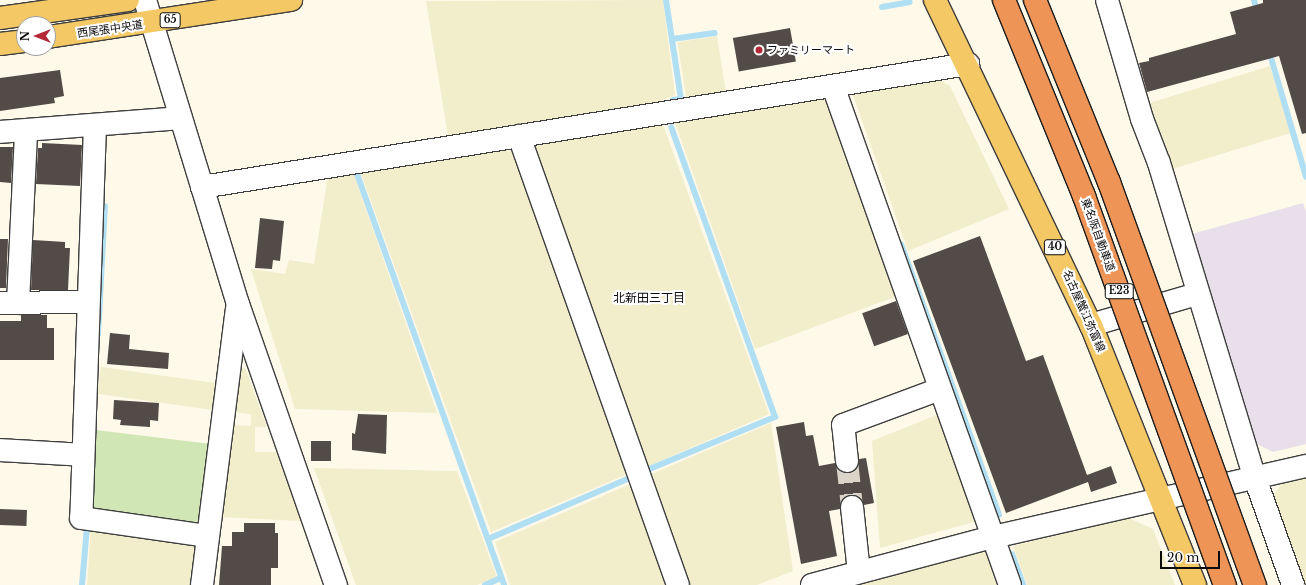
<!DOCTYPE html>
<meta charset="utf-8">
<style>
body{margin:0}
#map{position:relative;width:1306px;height:585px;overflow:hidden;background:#fef9e9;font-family:"Libre Baskerville","Noto Sans JP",serif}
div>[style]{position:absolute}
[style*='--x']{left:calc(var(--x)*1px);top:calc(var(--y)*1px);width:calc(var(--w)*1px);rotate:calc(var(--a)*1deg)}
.industrial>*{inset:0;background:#e8dfea}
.farmland>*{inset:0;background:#f2edcb;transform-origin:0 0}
.green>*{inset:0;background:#d1e6b5}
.stream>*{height:6px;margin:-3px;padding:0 3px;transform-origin:3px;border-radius:3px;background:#b0def3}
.building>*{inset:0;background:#534b48;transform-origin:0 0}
.minor-tunnel>*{height:22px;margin-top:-11px;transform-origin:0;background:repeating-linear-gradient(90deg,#dad5c8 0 22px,transparent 0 33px)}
.roads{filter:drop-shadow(1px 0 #3e3e3e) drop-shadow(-1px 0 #3e3e3e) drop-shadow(0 1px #3e3e3e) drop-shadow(0 -1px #3e3e3e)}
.minor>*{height:22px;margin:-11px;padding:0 11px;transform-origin:11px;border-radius:11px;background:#fff}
.major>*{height:22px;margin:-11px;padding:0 11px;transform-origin:11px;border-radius:11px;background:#f3c865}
.bridges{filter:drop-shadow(1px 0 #1c1c1c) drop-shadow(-1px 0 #1c1c1c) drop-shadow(0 1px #1c1c1c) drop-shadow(0 -1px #1c1c1c)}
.highway-bridge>*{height:22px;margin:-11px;padding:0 11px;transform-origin:11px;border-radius:11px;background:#ee9457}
.dots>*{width:11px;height:11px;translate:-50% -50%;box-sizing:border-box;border:2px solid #fff;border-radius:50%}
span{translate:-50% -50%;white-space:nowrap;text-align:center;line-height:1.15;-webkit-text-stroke:4px #fff;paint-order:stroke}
.shield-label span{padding:1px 3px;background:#fff;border:1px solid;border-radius:3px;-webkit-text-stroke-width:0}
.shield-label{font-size:10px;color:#0b0b0b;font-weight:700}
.street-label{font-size:11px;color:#0b0b0b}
.poi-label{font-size:11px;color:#0b0b0b}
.left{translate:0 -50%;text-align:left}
.neighbourhood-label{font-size:12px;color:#0b0b0b}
.north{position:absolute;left:16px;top:16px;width:40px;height:40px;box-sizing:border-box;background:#fff;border:1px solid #9d9d9d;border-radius:50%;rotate:270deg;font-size:11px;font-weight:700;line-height:16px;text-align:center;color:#0b0b0b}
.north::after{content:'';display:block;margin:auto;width:14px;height:18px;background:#b42938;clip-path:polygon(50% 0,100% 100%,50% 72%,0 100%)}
.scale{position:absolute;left:1160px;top:551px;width:60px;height:18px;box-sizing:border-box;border:2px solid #0b0b0b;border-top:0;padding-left:5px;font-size:12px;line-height:14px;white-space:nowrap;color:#0b0b0b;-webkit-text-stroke:3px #fff;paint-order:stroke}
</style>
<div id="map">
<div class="industrial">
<div style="clip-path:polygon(1303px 203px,1306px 212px,1306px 444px,1273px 452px,1255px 443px,1188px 235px)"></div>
</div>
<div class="farmland">
<div style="clip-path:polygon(663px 0,675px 95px,656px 102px,448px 136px,426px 1px)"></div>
<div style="left:717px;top:36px;width:59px;height:40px;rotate:81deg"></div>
<div style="left:1270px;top:66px;width:70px;height:127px;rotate:73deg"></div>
<div style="clip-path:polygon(937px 79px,950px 86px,1009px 209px,908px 251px,852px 92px)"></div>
<div style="clip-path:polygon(818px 96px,830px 104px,897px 296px,755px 349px,674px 120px)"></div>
<div style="clip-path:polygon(662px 122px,769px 414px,644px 468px,533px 146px,535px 142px)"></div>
<div style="clip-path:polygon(504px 149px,514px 153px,630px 473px,491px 532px,360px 171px)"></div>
<div style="clip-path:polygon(353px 172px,437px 413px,295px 409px,251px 269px,285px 274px,289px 260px,314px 264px,328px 176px)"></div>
<div style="left:101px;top:367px;width:122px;height:27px;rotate:8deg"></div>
<div style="clip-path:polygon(245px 368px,267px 427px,255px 427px,255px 452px,276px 452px,302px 521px,220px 517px,230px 425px,251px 426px,251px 414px,232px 412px,236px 372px)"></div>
<div style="clip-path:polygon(939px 414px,977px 521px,880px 548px,872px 441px)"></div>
<div style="clip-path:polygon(771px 423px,793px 571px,757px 585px,686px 585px,647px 476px)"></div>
<div style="clip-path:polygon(314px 468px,457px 471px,497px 577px,477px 585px,356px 585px)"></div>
<div style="clip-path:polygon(1306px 476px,1306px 585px,1303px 585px,1271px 499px,1283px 482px)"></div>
<div style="clip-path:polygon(633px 483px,669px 585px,510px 585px,495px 542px)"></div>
<div style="clip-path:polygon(1128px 518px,1153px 529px,1175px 585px,1027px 585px,1013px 546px)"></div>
<div style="clip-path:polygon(91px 527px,190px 542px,199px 554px,195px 585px,87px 585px)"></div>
<div style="clip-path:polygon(983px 550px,997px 566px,1004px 585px,859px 585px)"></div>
</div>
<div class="green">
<div style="clip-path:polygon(96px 430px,211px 444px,203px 516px,194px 524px,92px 509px)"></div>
</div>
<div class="stream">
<div style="--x:666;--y:0;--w:100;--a:81.4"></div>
<div style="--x:681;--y:99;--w:8;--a:173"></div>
<div style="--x:1254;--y:0;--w:12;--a:76"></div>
<div style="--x:882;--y:7;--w:28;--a:-10"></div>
<div style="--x:672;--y:39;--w:43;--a:-7.9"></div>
<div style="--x:1269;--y:51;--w:131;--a:73.6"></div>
<div style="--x:357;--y:174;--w:436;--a:70.3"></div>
<div style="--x:901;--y:244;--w:288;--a:70.1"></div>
<div style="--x:98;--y:334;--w:128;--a:-86.9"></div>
<div style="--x:647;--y:470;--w:139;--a:-22.5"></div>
<div style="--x:775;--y:417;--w:308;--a:-109.7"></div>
<div style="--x:488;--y:539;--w:151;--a:-23.3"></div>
<div style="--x:1012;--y:554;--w:33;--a:70"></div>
<div style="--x:82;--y:585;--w:58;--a:-85.1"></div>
<div style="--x:485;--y:585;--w:17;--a:-24"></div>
</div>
<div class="building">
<div style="clip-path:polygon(1263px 0,1306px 0,1306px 133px,1302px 134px,1279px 56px,1147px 92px,1139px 63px,1149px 61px,1149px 58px,1236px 34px,1230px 12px,1263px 3px)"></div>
<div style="left:790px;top:28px;width:34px;height:58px;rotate:80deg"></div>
<div style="clip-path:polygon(60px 70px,64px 96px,54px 98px,55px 103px,0 111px,0 78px)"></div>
<div style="clip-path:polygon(42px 143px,82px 145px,80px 186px,36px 184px,38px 148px,42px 148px)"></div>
<div style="clip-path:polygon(0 147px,13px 147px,11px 183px,0 182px)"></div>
<div style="clip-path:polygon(260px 218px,284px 221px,280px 261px,273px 260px,272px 269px,255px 268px)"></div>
<div style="clip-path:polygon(980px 236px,1026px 361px,1043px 355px,1087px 475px,1111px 466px,1117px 483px,1091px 492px,1088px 482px,1006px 513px,913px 261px)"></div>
<div style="clip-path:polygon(0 239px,8px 239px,6px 288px,0 288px)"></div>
<div style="clip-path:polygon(33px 240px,65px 242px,65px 248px,70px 248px,68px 290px,31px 290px)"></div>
<div style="left:896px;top:301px;width:35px;height:36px;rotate:70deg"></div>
<div style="clip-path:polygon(21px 315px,47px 315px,47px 328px,54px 328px,54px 360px,0 360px,0 321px,21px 321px)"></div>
<div style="clip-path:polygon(110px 333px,130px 335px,129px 349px,169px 353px,168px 369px,107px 364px)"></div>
<div style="clip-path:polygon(114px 400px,159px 403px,158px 421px,150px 420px,150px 427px,120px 425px,121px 420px,113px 419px)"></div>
<div style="clip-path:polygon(358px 414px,387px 415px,386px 454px,352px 450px,352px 433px,355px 434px)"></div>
<div style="clip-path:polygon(804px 422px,806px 436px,813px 435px,819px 466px,835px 463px,842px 472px,849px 473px,858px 466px,859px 459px,866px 458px,874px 503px,864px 505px,857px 495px,844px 497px,840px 509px,829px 511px,837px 556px,801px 564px,776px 427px)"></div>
<div style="left:311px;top:441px;width:20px;height:20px"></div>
<div style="left:0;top:509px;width:27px;height:16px;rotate:2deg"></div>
<div style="clip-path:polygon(244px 523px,275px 523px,275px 533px,278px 533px,278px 568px,271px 568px,271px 585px,219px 585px,222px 546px,232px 546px,232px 532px,244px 532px)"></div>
</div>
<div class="minor-tunnel">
<div style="--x:847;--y:461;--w:46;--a:83.8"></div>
</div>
<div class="roads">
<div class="minor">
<div style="--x:145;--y:0;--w:318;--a:73"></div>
<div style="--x:238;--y:304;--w:298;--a:70.8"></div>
<div style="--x:1107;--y:0;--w:124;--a:73.6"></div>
<div style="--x:1142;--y:119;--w:47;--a:68.9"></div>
<div style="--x:1159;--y:163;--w:329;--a:73.1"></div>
<div style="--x:1255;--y:478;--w:114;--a:70.4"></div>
<div style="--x:833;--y:86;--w:529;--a:70.47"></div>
<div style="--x:95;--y:126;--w:392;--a:92"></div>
<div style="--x:81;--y:518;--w:128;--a:8.1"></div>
<div style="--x:0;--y:132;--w:181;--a:-4.4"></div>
<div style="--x:519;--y:136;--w:476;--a:70.5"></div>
<div style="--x:202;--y:187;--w:776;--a:-9.12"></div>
<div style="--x:0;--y:303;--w:88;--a:-0.7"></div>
<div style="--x:18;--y:303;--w:172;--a:-87.3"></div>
<div style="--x:1091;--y:325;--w:110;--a:-16.3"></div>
<div style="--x:0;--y:450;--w:83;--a:3.4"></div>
<div style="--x:847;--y:461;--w:36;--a:-96"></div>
<div style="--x:843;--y:425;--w:103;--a:-20.4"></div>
<div style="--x:852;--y:507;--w:65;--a:83.9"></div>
<div style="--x:202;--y:585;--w:278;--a:-82.8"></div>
<div style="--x:812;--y:585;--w:187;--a:-14.9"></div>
<div style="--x:993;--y:537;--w:321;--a:-12.8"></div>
</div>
<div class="major">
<div style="--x:935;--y:0;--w:361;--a:64.4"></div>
<div style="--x:1091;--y:325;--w:280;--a:68.2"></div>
<div style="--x:0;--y:18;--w:129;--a:-8"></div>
<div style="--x:48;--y:37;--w:246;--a:-8.7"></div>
<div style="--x:0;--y:44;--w:24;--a:-7"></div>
</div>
</div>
<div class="bridges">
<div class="highway-bridge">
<div style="--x:1004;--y:0;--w:212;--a:67.8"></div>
<div style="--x:1084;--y:196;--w:414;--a:70.1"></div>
<div style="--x:1035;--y:0;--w:196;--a:67.9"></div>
<div style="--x:1109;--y:182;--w:429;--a:70.1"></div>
</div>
</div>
<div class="dots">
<div style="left:759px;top:50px;background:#b42938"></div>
</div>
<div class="shield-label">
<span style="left:170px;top:20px">65</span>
<span style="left:1055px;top:247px">40</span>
<span style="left:1119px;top:291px">E23</span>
</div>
<div class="street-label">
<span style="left:110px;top:29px;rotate:-8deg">西尾張中央道</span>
<span style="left:1098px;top:235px;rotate:70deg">東名阪自動車道</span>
<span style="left:1084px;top:311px;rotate:66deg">名古屋蟹江弥富線</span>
</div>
<div class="poi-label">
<span class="left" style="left:767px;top:50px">ファミリーマート</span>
</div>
<div class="neighbourhood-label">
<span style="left:649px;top:298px">北新田三丁目</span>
</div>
<div class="north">N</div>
<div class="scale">20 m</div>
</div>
